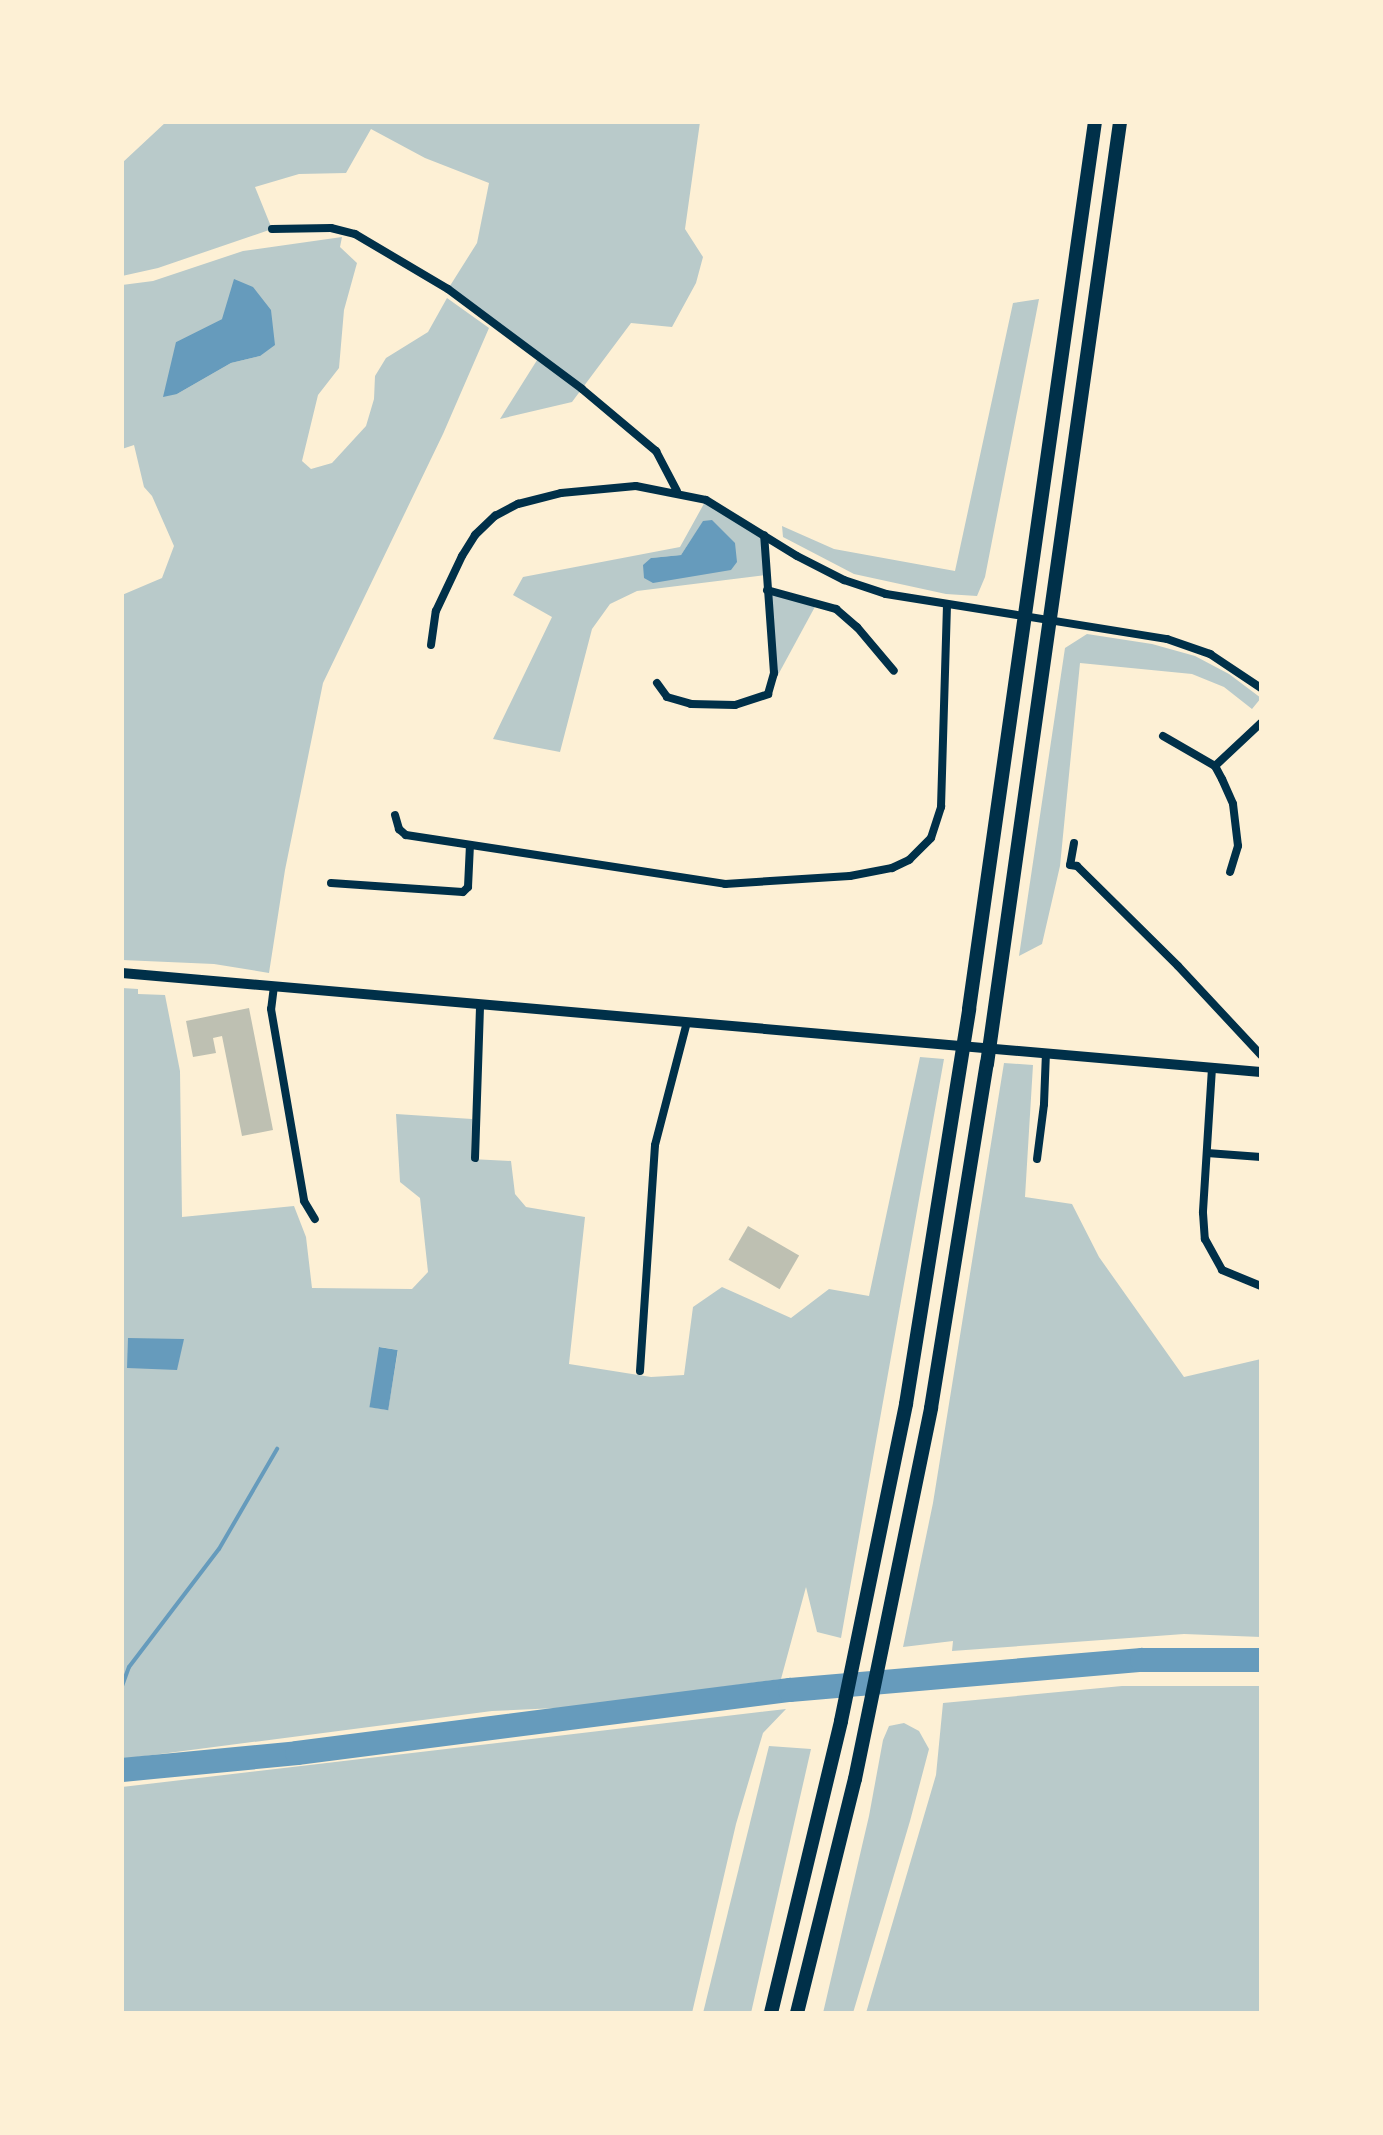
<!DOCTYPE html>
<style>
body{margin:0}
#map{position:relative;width:1383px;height:2135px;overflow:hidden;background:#fdf0d5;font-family:Overpass,sans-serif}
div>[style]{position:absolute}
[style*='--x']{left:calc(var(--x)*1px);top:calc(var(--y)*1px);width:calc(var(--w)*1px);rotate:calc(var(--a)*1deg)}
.green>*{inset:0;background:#b9caca}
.water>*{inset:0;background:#669bbc;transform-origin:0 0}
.stream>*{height:4px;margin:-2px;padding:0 2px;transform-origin:2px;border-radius:2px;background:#669bbc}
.river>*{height:24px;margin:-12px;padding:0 12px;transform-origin:12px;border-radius:12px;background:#669bbc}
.building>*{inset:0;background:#bec0b2;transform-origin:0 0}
.minor>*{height:8px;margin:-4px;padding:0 4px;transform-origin:4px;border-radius:4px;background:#003049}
.tertiary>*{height:10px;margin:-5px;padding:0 5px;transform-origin:5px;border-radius:5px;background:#003049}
.motorway>*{height:14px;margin:-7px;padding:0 7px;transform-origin:7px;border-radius:7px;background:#003049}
span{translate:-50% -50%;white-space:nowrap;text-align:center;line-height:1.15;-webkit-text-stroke:7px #fdf0d5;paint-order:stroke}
.frame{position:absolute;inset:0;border:124px solid #fdf0d5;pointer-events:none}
</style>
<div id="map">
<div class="green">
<div style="clip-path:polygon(166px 122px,700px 122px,685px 229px,703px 257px,696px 283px,672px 327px,631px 323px,572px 402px,500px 419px,539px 357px,448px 289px,477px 243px,489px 183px,425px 158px,371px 129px,346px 173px,299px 174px,255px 187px,272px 229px,158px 268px,122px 276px,122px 163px)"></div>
<div style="clip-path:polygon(evenodd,342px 237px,340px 247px,357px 263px,344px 310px,339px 368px,318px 395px,302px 461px,311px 469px,332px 463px,366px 426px,374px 399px,375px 376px,386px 358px,428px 332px,447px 298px,489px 328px,443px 434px,323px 683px,285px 870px,269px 973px,214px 964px,122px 960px,122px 595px,162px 578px,174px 546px,152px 496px,144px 487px,134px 445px,122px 449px,122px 285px,153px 281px,243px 251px,342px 237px,222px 319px,260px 356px,231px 363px,177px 394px,176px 342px,222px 319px)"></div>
<div style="clip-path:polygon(1039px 299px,985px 577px,977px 596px,946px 594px,854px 574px,783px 537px,782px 526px,834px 549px,955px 571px,1013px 303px)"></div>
<div style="clip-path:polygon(evenodd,706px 500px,764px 535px,765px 575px,637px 591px,610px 604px,592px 629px,560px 752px,493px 739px,552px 617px,513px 595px,523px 577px,680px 547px,706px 500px,703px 522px,731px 570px,651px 558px,681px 555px,703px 522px)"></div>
<div style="clip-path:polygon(767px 590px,817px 603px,772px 686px)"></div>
<div style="clip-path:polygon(1087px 634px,1152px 644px,1195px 656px,1229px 674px,1261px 698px,1252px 709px,1224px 687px,1192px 674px,1080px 663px,1060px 866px,1042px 944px,1019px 956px,1065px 648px)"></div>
<div style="clip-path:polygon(evenodd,122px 988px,138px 989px,138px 994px,165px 995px,180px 1071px,182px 1217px,294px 1206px,306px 1237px,312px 1288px,412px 1289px,428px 1272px,420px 1198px,400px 1182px,396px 1114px,472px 1119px,471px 1159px,511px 1161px,515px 1194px,526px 1207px,585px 1217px,569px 1364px,651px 1377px,684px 1375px,693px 1307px,722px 1287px,791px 1318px,829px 1289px,869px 1296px,920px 1057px,944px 1059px,841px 1638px,817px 1632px,806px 1587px,781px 1679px,578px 1707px,492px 1711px,122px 1759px,122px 988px,380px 1347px,398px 1350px,388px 1410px,370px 1407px,380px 1347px)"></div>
<div style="clip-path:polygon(1004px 1063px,1033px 1065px,1025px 1197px,1072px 1204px,1099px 1257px,1184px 1377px,1261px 1359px,1261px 1637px,1184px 1634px,952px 1651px,953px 1641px,903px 1647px,933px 1503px)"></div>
<div style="clip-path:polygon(1122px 1686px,1261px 1686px,1261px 2013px,866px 2013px,936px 1775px,943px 1703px)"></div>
<div style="clip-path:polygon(786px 1709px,763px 1733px,760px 1743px,736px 1824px,692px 2013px,122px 2013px,122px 1787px)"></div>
<div style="clip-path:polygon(904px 1723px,919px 1731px,929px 1749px,910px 1821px,853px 2013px,823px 2013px,869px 1816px,883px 1740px,889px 1726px)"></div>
<div style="clip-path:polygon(769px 1746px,811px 1749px,751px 2013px,703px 2013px)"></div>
</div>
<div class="water">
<div style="clip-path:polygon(234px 279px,253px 287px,271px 310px,275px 345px,260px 356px,231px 363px,177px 394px,163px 397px,176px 342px,222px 319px)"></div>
<div style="clip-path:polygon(712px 520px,735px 543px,737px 562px,731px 570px,653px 583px,644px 578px,643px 565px,651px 558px,681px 555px,703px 521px)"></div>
<div style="clip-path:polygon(128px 1338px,184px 1339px,177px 1370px,127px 1368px)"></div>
<div style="left:379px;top:1347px;width:19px;height:61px;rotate:9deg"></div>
</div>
<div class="stream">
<div style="--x:122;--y:1686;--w:20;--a:-70"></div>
<div style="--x:129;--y:1667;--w:148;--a:-52.7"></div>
<div style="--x:219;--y:1549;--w:116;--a:-59.9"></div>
<div style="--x:122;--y:1728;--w:5;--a:90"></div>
</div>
<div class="river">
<div style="--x:122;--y:1770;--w:176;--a:-5.5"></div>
<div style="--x:297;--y:1753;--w:497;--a:-7.3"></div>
<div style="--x:790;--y:1690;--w:353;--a:-4.9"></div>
<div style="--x:1142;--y:1660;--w:119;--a:0"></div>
</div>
<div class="building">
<div style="clip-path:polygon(249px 1008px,273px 1130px,242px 1136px,222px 1036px,213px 1038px,216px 1053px,193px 1057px,186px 1021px)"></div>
<div style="left:748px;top:1226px;width:59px;height:39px;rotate:30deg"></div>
</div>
<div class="minor">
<div style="--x:272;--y:229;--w:59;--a:-1"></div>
<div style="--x:331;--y:228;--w:25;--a:14"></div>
<div style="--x:355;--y:234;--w:108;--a:30.6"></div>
<div style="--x:448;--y:289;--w:167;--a:36.7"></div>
<div style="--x:582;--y:389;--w:97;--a:40"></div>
<div style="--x:656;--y:451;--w:45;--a:62.3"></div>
<div style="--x:767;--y:590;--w:72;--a:15.4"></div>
<div style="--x:836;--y:609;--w:28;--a:41"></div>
<div style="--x:857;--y:627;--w:57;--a:49.9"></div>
<div style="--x:431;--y:645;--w:34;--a:-82"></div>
<div style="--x:436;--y:611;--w:61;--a:-64.7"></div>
<div style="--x:462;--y:556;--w:25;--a:-58"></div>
<div style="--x:475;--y:535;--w:28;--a:-44"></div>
<div style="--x:495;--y:516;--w:26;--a:-28"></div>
<div style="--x:518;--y:504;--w:44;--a:-14.3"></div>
<div style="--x:561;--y:493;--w:75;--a:-5.3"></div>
<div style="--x:636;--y:486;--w:71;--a:11.3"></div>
<div style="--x:706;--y:500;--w:107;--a:31.6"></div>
<div style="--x:797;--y:556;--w:53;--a:27.1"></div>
<div style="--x:844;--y:580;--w:44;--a:18.4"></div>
<div style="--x:886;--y:594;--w:285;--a:9.1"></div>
<div style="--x:1167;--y:639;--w:46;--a:19.2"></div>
<div style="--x:1210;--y:654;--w:61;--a:33.7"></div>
<div style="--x:657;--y:683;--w:17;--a:54"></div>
<div style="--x:667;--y:697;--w:25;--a:16"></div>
<div style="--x:691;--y:704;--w:44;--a:1.3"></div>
<div style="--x:735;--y:705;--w:35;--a:-18"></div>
<div style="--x:768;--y:694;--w:22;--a:-74"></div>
<div style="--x:774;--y:673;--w:138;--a:-94.1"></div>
<div style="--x:1163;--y:736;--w:60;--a:30"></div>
<div style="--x:1215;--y:766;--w:15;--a:62"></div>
<div style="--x:1222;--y:779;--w:27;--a:66"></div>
<div style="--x:1233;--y:804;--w:42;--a:83.2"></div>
<div style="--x:1238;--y:846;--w:27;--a:107"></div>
<div style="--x:1215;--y:766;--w:63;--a:-43.1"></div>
<div style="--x:395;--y:815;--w:15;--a:74"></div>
<div style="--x:399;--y:829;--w:9;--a:41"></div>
<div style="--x:406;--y:835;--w:323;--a:8.7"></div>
<div style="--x:725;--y:884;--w:125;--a:-3.7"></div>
<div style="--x:850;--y:876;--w:43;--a:-10.8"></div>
<div style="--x:892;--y:868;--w:19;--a:-25"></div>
<div style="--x:909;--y:860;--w:31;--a:-45"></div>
<div style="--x:931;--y:838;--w:33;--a:-72"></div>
<div style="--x:941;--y:807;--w:202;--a:-88.3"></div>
<div style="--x:1074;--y:843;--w:22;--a:100"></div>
<div style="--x:1070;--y:865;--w:7;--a:8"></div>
<div style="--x:1077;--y:866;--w:142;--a:44.7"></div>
<div style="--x:1178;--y:966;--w:122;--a:47"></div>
<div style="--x:331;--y:883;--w:132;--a:3.9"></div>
<div style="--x:463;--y:892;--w:7;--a:-45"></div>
<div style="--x:468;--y:887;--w:42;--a:-87.3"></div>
<div style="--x:274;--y:986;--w:23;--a:97"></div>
<div style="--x:271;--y:1009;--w:195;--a:80.2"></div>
<div style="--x:304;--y:1201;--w:21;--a:59"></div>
<div style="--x:1212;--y:1068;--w:145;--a:93.6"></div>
<div style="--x:1203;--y:1213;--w:26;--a:86"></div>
<div style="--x:1205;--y:1239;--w:35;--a:61"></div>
<div style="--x:1222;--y:1270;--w:42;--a:22.3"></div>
<div style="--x:1207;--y:1153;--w:54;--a:4.2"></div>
<div style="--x:475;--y:1158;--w:154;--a:-88.1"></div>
<div style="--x:1037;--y:1159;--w:55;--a:-82.7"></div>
<div style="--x:1044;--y:1104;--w:51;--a:-87.8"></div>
<div style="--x:640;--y:1371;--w:226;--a:-86.2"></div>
<div style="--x:655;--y:1145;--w:127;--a:-75.4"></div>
</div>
<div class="tertiary">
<div style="--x:122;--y:973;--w:1143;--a:4.97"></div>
</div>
<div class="motorway">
<div style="--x:771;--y:2013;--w:300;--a:-76.5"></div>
<div style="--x:841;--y:1721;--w:324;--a:-78.4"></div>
<div style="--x:906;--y:1404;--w:400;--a:-80.9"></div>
<div style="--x:969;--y:1009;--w:896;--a:-81.92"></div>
<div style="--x:797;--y:2013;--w:241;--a:-76.1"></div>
<div style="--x:855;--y:1779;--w:379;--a:-78.4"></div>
<div style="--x:931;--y:1408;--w:349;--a:-80.8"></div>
<div style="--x:987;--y:1064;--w:951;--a:-81.96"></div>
</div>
<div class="frame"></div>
</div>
